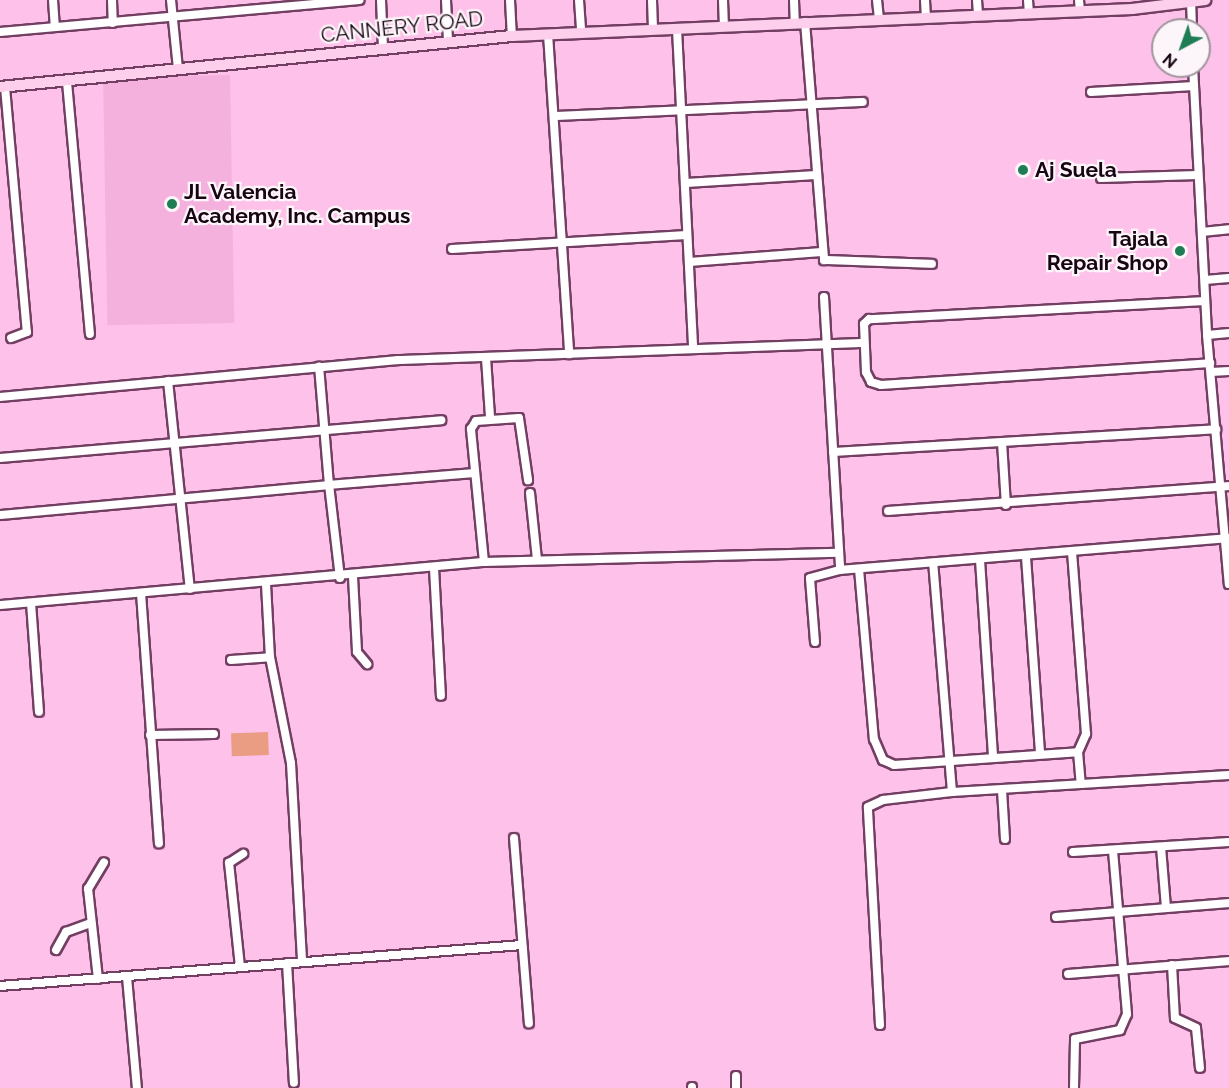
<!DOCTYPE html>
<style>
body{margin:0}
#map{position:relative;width:1229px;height:1088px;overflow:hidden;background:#fec1e9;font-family:Raleway,sans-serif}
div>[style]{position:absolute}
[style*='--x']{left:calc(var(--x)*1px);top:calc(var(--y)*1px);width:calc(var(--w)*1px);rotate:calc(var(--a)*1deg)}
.built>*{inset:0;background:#f5b1de;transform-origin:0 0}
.green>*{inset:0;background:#eb9d83;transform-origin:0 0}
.roads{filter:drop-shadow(2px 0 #723e62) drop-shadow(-2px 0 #723e62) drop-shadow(0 2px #723e62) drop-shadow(0 -2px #723e62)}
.minor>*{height:8px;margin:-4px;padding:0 4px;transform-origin:4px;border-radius:4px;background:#fff}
.major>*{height:10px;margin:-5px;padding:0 5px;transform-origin:5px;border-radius:5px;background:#fdcfed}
.dots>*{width:16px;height:16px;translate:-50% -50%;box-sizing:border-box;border:3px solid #fcf5f9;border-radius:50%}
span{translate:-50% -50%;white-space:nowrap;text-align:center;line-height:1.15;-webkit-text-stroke:4.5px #fcf5f9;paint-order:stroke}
.street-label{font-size:21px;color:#180512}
.poi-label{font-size:21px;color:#180512;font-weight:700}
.left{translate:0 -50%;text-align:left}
.right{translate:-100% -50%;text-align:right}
.north{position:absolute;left:1151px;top:18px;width:60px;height:60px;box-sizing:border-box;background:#fcf5f9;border:2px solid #a1959d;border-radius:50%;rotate:221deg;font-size:16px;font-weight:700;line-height:24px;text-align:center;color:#180512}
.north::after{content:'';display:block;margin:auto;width:21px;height:27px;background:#1e7d54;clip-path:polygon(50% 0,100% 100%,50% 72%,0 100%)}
</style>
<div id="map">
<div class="built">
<div style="left:230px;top:75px;width:248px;height:127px;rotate:89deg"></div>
</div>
<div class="green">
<div style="left:268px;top:732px;width:23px;height:37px;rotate:88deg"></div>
</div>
<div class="roads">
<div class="minor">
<div style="--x:53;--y:0;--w:27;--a:86"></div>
<div style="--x:112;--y:0;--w:23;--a:88"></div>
<div style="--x:171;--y:0;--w:69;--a:84.2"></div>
<div style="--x:381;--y:0;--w:47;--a:87.6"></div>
<div style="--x:446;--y:0;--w:41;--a:87.2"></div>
<div style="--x:510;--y:0;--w:36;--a:87"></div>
<div style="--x:579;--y:0;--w:32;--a:86"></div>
<div style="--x:652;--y:0;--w:29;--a:88"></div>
<div style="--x:723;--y:0;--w:26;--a:88"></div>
<div style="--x:794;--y:0;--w:23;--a:88"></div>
<div style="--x:877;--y:0;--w:20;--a:84"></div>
<div style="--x:925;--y:0;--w:17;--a:87"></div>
<div style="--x:977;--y:0;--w:15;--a:86"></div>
<div style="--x:1028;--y:0;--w:14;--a:86"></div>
<div style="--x:1079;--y:0;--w:11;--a:85"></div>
<div style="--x:1191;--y:0;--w:30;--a:88"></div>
<div style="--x:805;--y:22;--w:239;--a:85.4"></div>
<div style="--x:824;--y:260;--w:108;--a:2.1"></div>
<div style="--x:677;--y:29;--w:318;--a:87.1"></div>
<div style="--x:0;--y:32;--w:361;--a:-5.1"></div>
<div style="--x:548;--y:34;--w:321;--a:86.2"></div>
<div style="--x:1193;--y:66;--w:269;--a:87"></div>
<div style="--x:1207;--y:335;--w:250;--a:85"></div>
<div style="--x:67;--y:82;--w:253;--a:84.8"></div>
<div style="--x:5;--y:87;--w:246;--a:84.9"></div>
<div style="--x:27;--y:332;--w:17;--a:159"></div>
<div style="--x:1091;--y:92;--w:103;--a:-3.3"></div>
<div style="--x:555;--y:116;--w:308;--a:-2.6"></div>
<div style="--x:1101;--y:178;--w:97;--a:-1.8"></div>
<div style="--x:686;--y:183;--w:130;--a:-3.5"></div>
<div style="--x:1202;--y:232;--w:27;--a:-6"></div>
<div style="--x:452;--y:249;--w:235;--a:-3.4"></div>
<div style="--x:689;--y:262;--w:133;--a:-4.3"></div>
<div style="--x:1205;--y:280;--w:24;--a:-5"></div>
<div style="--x:824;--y:297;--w:273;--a:86.6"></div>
<div style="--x:840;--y:570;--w:390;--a:-4.7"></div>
<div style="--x:1205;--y:301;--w:336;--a:176.9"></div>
<div style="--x:869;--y:319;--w:7;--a:135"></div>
<div style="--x:864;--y:324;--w:48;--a:87.6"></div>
<div style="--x:866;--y:372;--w:11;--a:63"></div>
<div style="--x:871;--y:382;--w:10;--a:17"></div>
<div style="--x:881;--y:385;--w:330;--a:-3.8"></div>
<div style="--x:1207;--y:335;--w:22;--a:-5"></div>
<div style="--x:486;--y:358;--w:59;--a:86.1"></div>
<div style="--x:1211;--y:372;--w:18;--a:-3"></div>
<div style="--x:168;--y:381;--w:209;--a:84"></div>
<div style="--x:0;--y:397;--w:400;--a:-5.3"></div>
<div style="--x:398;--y:360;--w:466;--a:-2.1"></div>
<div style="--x:1002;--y:442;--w:63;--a:86.4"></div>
<div style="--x:833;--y:452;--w:384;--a:-3.4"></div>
<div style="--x:0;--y:458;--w:443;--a:-4.9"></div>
<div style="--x:530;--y:493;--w:67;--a:84"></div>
<div style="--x:888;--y:511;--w:342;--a:-4.2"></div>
<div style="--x:0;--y:515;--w:330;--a:-5.2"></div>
<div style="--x:329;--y:485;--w:119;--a:-94.8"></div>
<div style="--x:1026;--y:557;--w:197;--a:85.9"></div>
<div style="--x:980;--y:560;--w:197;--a:86.2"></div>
<div style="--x:484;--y:562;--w:134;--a:-95.6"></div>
<div style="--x:471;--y:429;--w:9;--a:-58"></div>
<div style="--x:476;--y:421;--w:43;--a:-4"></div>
<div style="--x:519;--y:418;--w:63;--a:81.7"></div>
<div style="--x:434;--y:568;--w:128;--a:86.9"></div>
<div style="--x:859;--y:569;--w:171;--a:85"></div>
<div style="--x:874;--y:739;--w:23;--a:67"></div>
<div style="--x:883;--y:760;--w:12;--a:24"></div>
<div style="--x:894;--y:765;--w:184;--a:-4"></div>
<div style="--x:1078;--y:752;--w:20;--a:-66"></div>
<div style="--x:1086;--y:734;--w:182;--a:-94.4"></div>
<div style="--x:353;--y:577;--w:75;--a:86.9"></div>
<div style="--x:357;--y:652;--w:16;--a:50"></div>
<div style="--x:340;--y:578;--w:94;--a:-96.7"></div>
<div style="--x:329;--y:485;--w:145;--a:-4.7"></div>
<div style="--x:266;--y:584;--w:73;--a:86.9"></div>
<div style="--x:270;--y:657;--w:108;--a:78.8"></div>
<div style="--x:291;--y:763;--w:199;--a:86.8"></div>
<div style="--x:141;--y:593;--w:251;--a:85.9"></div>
<div style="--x:31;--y:603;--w:109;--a:85.8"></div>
<div style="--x:0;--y:605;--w:486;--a:-5.1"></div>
<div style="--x:484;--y:562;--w:354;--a:-1.5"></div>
<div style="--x:815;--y:642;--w:64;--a:-94.5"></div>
<div style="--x:810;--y:578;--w:31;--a:-15"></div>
<div style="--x:231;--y:660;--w:39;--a:-4"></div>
<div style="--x:150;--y:735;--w:64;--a:-0.9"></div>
<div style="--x:1078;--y:752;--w:32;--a:85"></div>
<div style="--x:1081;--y:784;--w:148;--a:-3.5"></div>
<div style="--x:1002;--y:790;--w:49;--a:86.5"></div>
<div style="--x:952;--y:792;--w:129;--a:-3.5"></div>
<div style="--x:514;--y:838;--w:186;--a:85.4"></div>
<div style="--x:1161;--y:847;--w:61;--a:85.3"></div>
<div style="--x:1073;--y:852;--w:156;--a:-3.7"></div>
<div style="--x:1056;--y:917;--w:174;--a:-4.6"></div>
<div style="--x:56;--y:950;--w:21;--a:-61"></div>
<div style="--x:66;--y:932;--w:27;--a:-20"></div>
<div style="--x:287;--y:963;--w:120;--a:86.7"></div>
<div style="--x:1172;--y:965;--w:53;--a:86.8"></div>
<div style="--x:1175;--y:1018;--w:23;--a:25"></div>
<div style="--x:1196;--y:1028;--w:40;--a:84.3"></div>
<div style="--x:240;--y:967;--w:105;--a:-96"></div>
<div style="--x:229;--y:863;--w:17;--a:-33"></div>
<div style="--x:1068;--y:974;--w:162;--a:-4.6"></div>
<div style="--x:127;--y:977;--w:111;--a:84.9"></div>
<div style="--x:98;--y:979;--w:91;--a:-96.3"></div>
<div style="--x:88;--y:889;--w:31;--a:-59"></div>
<div style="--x:0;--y:986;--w:524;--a:-4.49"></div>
<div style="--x:880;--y:1025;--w:218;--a:-93.2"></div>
<div style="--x:868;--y:807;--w:17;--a:-25"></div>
<div style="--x:883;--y:800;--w:69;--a:-6.6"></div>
<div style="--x:952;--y:792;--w:230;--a:-94.7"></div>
<div style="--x:736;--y:1076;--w:12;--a:90"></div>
<div style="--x:692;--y:1087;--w:1;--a:90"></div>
<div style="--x:1074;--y:1088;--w:49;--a:-88.8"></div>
<div style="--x:1075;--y:1039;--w:46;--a:-11.3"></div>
<div style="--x:1120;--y:1030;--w:17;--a:-66"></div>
<div style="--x:1127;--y:1014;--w:164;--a:-94.9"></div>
</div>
<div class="major">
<div style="--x:0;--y:87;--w:515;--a:-5.69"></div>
<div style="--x:512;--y:36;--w:621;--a:-2.49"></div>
<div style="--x:1132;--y:9;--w:74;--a:-7"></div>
</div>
</div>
<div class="dots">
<div style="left:1023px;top:170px;background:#1e7d54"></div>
<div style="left:172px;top:204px;background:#1e7d54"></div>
<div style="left:1180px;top:251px;background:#1e7d54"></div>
</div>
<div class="street-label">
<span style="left:402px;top:27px;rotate:-6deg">CANNERY ROAD</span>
</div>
<div class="poi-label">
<span class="left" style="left:1035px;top:170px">Aj Suela</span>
<span class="left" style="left:184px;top:204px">JL Valencia<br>Academy, Inc. Campus</span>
<span class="right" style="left:1168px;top:251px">Tajala<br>Repair Shop</span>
</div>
<div class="north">N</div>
</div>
